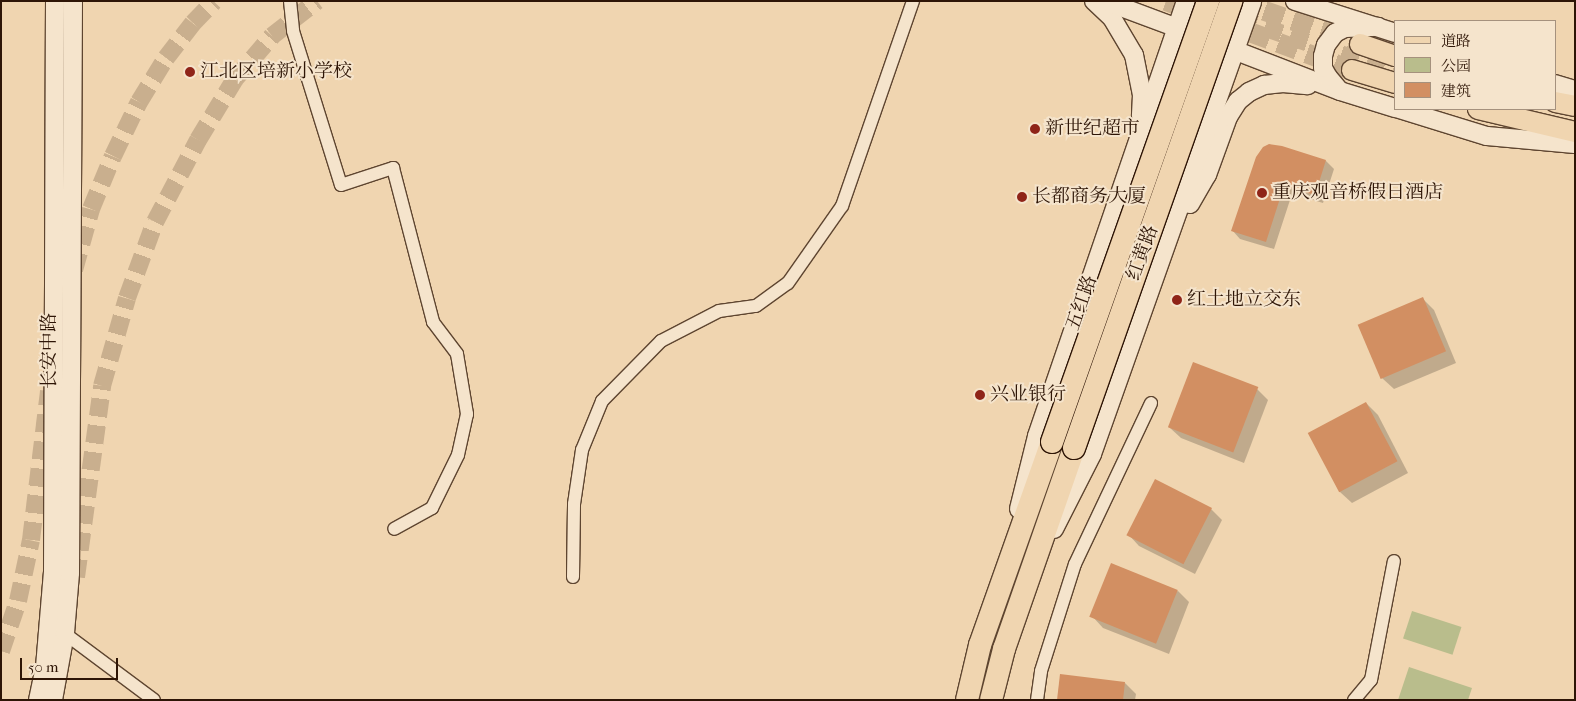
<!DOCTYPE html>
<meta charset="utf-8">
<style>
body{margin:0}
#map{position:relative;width:1576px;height:701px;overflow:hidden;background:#f0d5b0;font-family:"IM FELL French Canon","Noto Serif SC",serif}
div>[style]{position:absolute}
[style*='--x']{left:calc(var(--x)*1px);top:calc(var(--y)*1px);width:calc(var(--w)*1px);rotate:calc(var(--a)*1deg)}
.green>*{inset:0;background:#b9bd8c;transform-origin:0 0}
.shadow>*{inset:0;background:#0003}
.building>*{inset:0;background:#d28f62;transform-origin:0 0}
.secondary-tunnel>*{height:18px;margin-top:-9px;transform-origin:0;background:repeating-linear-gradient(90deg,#c9af8e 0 18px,transparent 0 27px)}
.primary-tunnel>*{height:20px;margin-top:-10px;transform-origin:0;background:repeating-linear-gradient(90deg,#c9af8e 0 20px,transparent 0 30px)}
.roads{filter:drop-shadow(1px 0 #5e4530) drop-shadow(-1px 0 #5e4530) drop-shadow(0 1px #5e4530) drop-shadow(0 -1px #5e4530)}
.street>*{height:12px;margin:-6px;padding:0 6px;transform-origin:6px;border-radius:6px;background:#f5e4cc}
.secondary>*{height:18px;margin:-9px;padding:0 9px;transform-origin:9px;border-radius:9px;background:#f5e4cc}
.primary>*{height:20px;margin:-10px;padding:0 10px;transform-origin:10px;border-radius:10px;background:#f0d5b0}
.highway>*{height:22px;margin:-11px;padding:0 11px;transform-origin:11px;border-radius:11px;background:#f0d5b0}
.bridges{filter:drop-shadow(1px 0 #2e1506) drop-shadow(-1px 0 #2e1506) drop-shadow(0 1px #2e1506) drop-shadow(0 -1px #2e1506)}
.highway-bridge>*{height:22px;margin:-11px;padding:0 11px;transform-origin:11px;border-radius:11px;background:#f0d5b0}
.dots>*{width:14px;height:14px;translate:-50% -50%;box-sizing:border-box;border:2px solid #f5e4cc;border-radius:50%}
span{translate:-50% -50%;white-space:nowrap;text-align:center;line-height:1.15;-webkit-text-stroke:4px #f5e4cc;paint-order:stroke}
.poi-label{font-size:19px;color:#2e1506}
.left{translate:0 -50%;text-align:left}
.street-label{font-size:19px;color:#2e1506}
.frame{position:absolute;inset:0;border:2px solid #2e1506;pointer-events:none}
.legend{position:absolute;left:1394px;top:20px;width:162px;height:90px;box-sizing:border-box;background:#f5e4cc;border:1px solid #a5917d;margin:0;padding:6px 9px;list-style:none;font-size:15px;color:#2e1506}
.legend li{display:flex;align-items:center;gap:10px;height:25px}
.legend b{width:25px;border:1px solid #a5917d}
.scale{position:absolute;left:20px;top:658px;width:98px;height:22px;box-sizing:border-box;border:2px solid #2e1506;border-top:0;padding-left:6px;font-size:15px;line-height:18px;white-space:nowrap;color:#2e1506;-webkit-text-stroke:4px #f5e4cc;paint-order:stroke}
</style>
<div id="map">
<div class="green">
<div style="left:1412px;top:611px;width:52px;height:29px;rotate:18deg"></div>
<div style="clip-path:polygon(1409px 667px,1472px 688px,1468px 700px,1398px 700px)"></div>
</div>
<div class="shadow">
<div style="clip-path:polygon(1257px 158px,1326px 161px,1334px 169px,1323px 203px,1300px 196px,1290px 200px,1274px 249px,1240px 239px,1232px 230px)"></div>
<div style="clip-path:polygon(1423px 299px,1434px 310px,1456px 363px,1394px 389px,1382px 378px)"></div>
<div style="clip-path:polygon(1257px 389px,1268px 400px,1244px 463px,1181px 438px,1169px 427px)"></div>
<div style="clip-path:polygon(1366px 403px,1378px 415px,1408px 473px,1352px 503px,1340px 492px,1310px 434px)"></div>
<div style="clip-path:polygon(1211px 509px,1222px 520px,1195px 574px,1139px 546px,1128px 534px)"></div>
<div style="clip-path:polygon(1178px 591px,1189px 602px,1169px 654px,1103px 628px,1092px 616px)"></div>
<div style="clip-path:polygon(1125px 683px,1136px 694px,1135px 700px,1058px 700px)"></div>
</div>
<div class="building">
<div style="clip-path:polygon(1269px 144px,1282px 146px,1326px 160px,1315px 195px,1291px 188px,1282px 192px,1266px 242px,1231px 231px,1256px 157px,1263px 147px)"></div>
<div style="left:1423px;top:297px;width:59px;height:71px;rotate:67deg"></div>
<div style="left:1193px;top:362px;width:70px;height:70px;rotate:21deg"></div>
<div style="left:1366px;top:402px;width:67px;height:66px;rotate:62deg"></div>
<div style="left:1155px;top:479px;width:64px;height:63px;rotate:27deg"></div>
<div style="left:1111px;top:563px;width:72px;height:58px;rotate:22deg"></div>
<div style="clip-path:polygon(1060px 674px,1125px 682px,1123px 700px,1057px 700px)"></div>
</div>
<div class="secondary-tunnel">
<div style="--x:1188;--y:1;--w:219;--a:19.2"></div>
<div style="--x:74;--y:270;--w:63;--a:-74.4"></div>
<div style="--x:91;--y:209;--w:57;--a:-67.5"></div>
<div style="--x:113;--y:156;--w:60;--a:-64.3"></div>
<div style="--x:139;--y:102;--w:52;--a:-58.5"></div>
<div style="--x:166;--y:58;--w:44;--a:-52.4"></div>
<div style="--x:193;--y:23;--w:30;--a:-46"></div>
<div style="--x:76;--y:577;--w:193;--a:-82.2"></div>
<div style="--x:102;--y:386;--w:91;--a:-74.1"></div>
<div style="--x:127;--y:298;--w:81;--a:-69.8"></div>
<div style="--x:155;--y:222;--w:93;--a:-62.3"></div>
<div style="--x:198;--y:140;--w:71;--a:-58.8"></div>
<div style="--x:235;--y:79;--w:57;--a:-49.3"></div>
<div style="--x:272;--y:36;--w:57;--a:-37.9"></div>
<div style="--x:1;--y:651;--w:53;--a:-71.2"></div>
<div style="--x:18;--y:601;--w:62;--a:-78"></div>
<div style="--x:31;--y:540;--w:150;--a:-83.1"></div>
</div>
<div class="primary-tunnel">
<div style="--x:1166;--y:1;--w:198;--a:20.4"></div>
<div style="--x:1236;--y:1;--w:131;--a:19.1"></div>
</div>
<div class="roads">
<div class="street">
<div style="--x:290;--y:1;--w:30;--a:84"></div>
<div style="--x:293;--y:31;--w:161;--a:72.7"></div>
<div style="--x:341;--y:185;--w:55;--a:-18.1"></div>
<div style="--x:393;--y:168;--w:159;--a:75.4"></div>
<div style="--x:433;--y:322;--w:40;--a:53"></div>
<div style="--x:457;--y:354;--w:61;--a:80.5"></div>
<div style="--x:467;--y:414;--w:42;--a:102.4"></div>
<div style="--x:458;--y:455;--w:59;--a:116.1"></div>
<div style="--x:432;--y:508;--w:43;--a:151.1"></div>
<div style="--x:573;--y:577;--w:73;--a:-89.2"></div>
<div style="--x:574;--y:504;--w:55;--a:-81.6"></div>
<div style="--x:582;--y:450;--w:53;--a:-67.8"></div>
<div style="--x:602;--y:401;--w:84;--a:-45.5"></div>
<div style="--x:661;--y:341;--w:65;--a:-27.3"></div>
<div style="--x:719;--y:311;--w:37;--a:-8"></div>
<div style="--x:756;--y:306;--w:39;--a:-36"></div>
<div style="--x:788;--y:283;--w:94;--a:-55"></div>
<div style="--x:842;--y:206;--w:217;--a:-70.9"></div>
<div style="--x:60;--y:630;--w:117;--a:36.7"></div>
<div style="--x:1037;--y:700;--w:29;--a:-82"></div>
<div style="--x:1041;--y:671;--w:112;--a:-72.4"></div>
<div style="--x:1075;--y:564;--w:178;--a:-64.7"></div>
<div style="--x:1354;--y:700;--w:26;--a:-50"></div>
<div style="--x:1371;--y:680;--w:121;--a:-79.1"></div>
</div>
<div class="secondary">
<div style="--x:1094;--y:1;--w:25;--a:43"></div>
<div style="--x:1112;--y:18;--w:43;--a:59.3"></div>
<div style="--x:1134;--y:55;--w:41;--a:78.7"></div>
<div style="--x:1142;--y:95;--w:21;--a:93"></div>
<div style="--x:1105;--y:1;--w:89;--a:20.5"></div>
<div style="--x:1295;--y:1;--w:105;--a:17.7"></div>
<div style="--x:1226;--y:47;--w:122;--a:21.1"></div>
<div style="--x:1340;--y:91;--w:58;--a:17.2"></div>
<div style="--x:1555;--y:84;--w:21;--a:17"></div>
<div style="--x:1339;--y:90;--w:17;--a:-130"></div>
<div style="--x:1328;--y:77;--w:10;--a:-119"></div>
<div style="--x:1323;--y:68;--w:12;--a:-90"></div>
<div style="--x:1323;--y:56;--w:11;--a:-75"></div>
<div style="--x:1326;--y:45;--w:15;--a:-53"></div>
<div style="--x:1335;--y:33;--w:11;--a:-27"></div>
<div style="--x:1345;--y:28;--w:33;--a:-2"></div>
<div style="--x:1399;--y:109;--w:92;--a:17.1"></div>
<div style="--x:1487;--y:136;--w:88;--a:5.2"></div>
<div style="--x:1190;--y:204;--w:34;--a:-60"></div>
<div style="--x:1207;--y:175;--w:62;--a:-70.1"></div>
<div style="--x:1228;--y:117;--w:19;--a:-58"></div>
<div style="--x:1238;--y:101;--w:14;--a:-39"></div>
<div style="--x:1249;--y:92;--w:17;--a:-25"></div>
<div style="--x:1264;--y:85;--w:19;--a:-6"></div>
<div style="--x:1283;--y:83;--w:25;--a:5"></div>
<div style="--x:1019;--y:509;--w:75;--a:-76.1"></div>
<div style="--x:1037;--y:436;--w:460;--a:-71.1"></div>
<div style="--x:1054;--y:529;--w:84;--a:-63.1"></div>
<div style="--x:1092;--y:454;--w:480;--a:-70.5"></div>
<div style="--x:38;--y:700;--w:34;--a:-78"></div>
<div style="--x:45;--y:667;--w:95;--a:-85.2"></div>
<div style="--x:53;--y:572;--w:571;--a:-89.8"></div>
<div style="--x:53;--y:700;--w:68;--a:-79.8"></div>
<div style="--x:65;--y:633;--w:60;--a:-85.2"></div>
<div style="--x:70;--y:573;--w:572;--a:-89.7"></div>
</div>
<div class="primary">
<div style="--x:1360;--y:44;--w:37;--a:19"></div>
<div style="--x:1352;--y:70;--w:45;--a:16.8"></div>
<div style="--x:1555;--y:102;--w:20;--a:11"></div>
<div style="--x:1478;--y:109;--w:100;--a:13.3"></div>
</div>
<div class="highway">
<div style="--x:967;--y:700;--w:57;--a:-76.7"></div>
<div style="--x:980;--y:645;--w:215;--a:-70.5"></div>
<div style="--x:991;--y:700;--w:53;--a:-75.7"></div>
<div style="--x:1004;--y:649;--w:213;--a:-70.8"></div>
</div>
</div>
<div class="bridges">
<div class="highway-bridge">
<div style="--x:1052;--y:442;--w:468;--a:-70.5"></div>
<div style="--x:1074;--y:448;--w:474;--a:-70.6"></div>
</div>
</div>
<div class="dots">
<div style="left:190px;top:72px;background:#8f2418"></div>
<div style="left:1035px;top:129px;background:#8f2418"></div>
<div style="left:1262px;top:193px;background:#8f2418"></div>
<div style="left:1022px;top:197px;background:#8f2418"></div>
<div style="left:1177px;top:300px;background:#8f2418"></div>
<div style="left:980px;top:395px;background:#8f2418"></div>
</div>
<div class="poi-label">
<span class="left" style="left:200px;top:72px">江北区培新小学校</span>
<span class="left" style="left:1045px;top:129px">新世纪超市</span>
<span class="left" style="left:1272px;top:193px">重庆观音桥假日酒店</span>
<span class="left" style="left:1032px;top:197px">长都商务大厦</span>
<span class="left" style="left:1187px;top:300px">红土地立交东</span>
<span class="left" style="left:990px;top:395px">兴业银行</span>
</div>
<div class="street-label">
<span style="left:1143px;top:253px;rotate:-70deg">红黄路</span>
<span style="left:1082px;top:303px;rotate:-71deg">五红路</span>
<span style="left:50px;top:351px;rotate:-90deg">长安中路</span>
</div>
<div class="frame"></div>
<ul class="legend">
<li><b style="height:6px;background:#f0d5b0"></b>道路</li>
<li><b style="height:14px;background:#b9bd8c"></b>公园</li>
<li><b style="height:14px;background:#d28f62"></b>建筑</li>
</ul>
<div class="scale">50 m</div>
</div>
